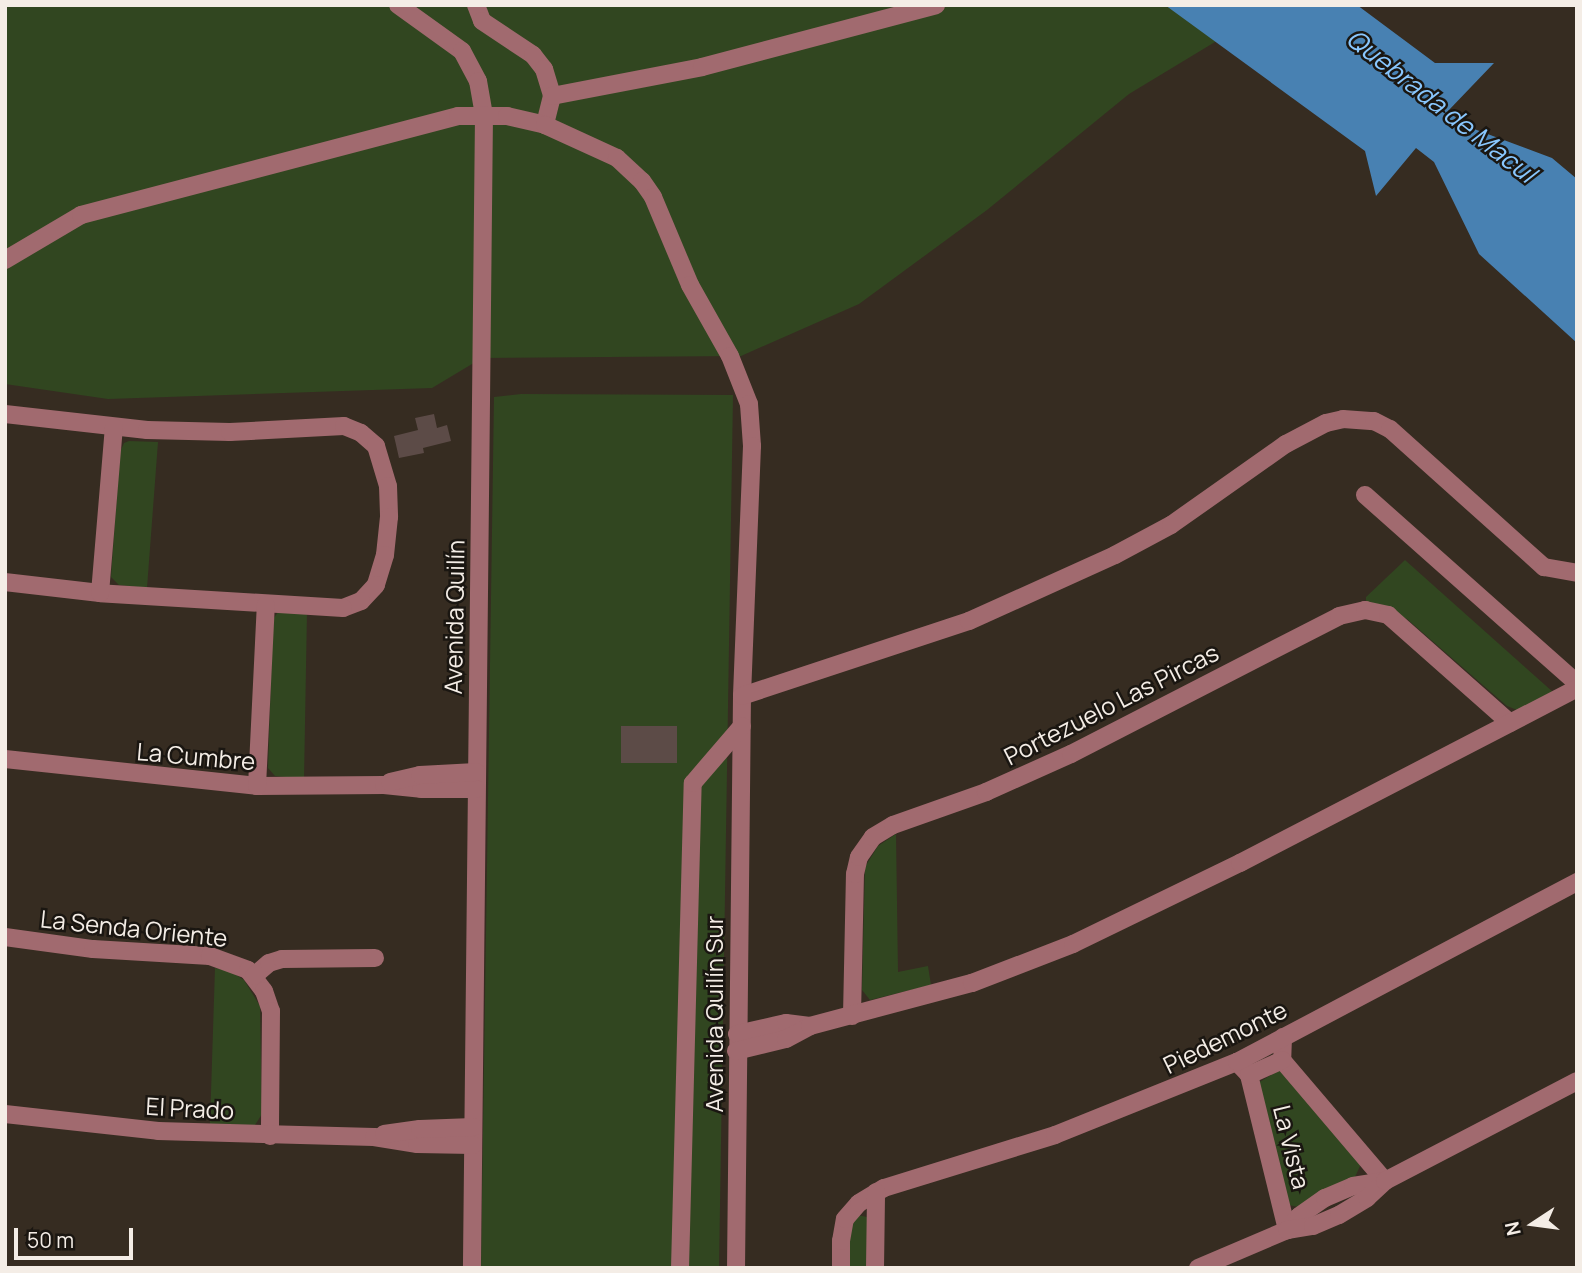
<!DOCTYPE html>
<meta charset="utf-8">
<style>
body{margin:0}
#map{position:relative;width:1582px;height:1273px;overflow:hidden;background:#362c21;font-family:Manrope,sans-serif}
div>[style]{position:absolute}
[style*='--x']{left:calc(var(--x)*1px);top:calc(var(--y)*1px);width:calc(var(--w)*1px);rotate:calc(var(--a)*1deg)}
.green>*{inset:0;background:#314620}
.water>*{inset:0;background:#4881b2}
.building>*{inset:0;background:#5c4b47;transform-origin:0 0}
.minor>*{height:18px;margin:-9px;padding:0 9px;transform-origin:9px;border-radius:9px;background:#a16a6f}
span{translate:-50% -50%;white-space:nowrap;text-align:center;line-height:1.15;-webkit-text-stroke:5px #1a1611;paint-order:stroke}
.street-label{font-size:24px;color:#f4ede6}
.water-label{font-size:26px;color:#89c7fe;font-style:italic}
.frame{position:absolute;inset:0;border:7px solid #f4ede6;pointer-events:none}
.north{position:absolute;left:1498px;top:1189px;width:70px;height:70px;-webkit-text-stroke:5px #1a1611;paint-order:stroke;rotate:257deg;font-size:19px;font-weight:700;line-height:28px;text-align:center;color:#f4ede6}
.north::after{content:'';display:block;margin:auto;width:24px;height:32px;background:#f4ede6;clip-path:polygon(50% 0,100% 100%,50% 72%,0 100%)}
.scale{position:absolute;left:14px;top:1228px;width:119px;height:32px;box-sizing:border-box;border:4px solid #f4ede6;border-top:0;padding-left:9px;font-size:21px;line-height:24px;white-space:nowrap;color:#f4ede6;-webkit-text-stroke:5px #1a1611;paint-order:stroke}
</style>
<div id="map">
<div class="green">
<div style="clip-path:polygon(5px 5px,1276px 5px,1129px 94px,987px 210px,859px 304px,741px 356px,482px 358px,432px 388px,108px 399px,5px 384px)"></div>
<div style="clip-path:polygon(521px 394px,733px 395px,719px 1268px,481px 1268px,494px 397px)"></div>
<div style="clip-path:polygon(129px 441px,158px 442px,147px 588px,119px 585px,111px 577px,120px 452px,124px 443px)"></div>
<div style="clip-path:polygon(1405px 560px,1553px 692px,1517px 710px,1507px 706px,1407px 619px,1366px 603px,1366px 597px)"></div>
<div style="clip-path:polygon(279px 611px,307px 611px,304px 779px,275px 776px,268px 768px,273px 619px)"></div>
<div style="clip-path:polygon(896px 834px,898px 972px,928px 966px,931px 985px,870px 1000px,862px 990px,865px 867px,878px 846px)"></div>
<div style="clip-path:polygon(215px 968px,230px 971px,244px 980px,260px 1006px,262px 1114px,255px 1125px,210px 1124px)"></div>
<div style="clip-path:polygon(1281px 1069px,1361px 1164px,1355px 1177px,1298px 1207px,1289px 1205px,1258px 1083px)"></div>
<div style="clip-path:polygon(857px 1215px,867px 1217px,872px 1268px,846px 1268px,847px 1228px)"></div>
</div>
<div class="water">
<div style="clip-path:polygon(1165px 5px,1357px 5px,1435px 63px,1494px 63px,1448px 111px,1466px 126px,1552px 158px,1577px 179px,1577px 343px,1479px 254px,1434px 162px,1416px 148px,1376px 196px,1365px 151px)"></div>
</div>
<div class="building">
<div style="clip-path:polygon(434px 414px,437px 428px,447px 425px,451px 441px,423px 448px,424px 453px,399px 458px,394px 436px,418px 430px,415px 418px)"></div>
<div style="left:621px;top:726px;width:56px;height:37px"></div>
</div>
<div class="minor">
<div style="--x:398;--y:5;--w:79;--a:35.7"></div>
<div style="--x:462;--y:51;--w:34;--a:62"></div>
<div style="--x:478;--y:81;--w:35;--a:80"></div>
<div style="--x:484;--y:115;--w:1153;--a:90.6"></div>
<div style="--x:476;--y:5;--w:17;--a:69"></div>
<div style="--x:482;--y:21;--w:61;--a:33.7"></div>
<div style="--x:533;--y:55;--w:18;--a:52"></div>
<div style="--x:544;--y:69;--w:28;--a:73"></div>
<div style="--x:552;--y:96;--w:30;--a:104"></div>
<div style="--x:552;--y:96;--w:153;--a:-10.9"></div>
<div style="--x:702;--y:67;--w:242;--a:-14.8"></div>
<div style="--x:5;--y:260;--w:88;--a:-30.6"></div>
<div style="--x:81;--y:215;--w:390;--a:-14.7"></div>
<div style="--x:458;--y:116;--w:49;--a:0"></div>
<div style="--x:507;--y:116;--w:39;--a:13"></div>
<div style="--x:545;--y:125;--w:79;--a:24.6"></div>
<div style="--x:617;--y:158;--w:34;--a:43"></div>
<div style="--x:642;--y:181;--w:19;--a:55"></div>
<div style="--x:653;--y:197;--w:95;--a:67.2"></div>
<div style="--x:690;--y:285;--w:81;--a:60.6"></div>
<div style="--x:730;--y:356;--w:52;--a:68.4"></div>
<div style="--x:749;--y:404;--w:42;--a:85.9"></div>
<div style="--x:752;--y:446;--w:250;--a:92.3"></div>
<div style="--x:742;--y:696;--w:572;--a:90.6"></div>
<div style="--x:5;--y:414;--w:143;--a:6.4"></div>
<div style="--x:147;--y:430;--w:83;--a:1.4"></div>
<div style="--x:230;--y:432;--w:114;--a:-3"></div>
<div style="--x:344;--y:426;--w:18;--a:22"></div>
<div style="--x:361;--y:433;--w:20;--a:41"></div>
<div style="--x:376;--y:446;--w:42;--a:73.3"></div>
<div style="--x:388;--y:486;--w:31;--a:88"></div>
<div style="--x:389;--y:517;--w:38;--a:96"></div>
<div style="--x:385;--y:555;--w:31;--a:107"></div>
<div style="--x:376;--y:585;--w:22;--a:133"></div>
<div style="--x:361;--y:601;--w:19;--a:159"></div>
<div style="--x:343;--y:608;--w:243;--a:-176.5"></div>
<div style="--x:100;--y:593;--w:96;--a:-173.4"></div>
<div style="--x:1365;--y:495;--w:283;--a:41.6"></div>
<div style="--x:100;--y:593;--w:166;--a:-85.2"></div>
<div style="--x:742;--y:696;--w:239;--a:-18.3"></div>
<div style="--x:969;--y:621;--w:160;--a:-24.3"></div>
<div style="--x:1115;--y:555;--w:64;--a:-28.2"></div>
<div style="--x:1171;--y:525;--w:141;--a:-35.2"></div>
<div style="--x:1286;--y:444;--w:45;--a:-27.7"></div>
<div style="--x:1326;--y:423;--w:17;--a:-13"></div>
<div style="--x:1343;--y:419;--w:31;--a:4"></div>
<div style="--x:1374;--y:421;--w:18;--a:27"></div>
<div style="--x:1390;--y:429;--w:207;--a:41.9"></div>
<div style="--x:1544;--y:567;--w:34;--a:10"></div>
<div style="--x:5;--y:759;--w:253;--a:6.1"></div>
<div style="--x:257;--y:786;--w:127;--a:-0.5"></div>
<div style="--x:384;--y:785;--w:37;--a:6"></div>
<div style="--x:421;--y:789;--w:55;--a:0"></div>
<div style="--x:390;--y:782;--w:31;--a:-13"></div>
<div style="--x:420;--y:775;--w:56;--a:-3.1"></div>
<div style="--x:257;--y:786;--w:181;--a:-87.2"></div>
<div style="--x:5;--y:937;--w:89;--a:7.8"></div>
<div style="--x:93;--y:949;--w:117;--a:3.4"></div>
<div style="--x:210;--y:956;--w:40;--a:20.2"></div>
<div style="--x:248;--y:970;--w:26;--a:53"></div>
<div style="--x:264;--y:991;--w:21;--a:71"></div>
<div style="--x:271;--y:1011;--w:125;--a:90.5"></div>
<div style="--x:254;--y:976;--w:20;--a:-41"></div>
<div style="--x:269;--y:963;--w:14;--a:-17"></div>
<div style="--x:282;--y:959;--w:93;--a:-0.6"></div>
<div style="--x:852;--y:1016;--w:142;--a:-88.8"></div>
<div style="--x:855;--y:874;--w:17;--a:-77"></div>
<div style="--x:859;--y:857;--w:24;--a:-55"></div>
<div style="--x:873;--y:837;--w:23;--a:-31"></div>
<div style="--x:893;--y:825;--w:99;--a:-19.5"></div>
<div style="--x:986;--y:792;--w:93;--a:-24.1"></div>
<div style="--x:1071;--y:754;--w:301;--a:-27.2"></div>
<div style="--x:1339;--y:616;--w:27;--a:-13"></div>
<div style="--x:1365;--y:610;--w:24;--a:12"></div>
<div style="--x:1388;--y:615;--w:163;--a:41.5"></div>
<div style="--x:737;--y:1034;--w:50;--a:-12.7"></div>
<div style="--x:786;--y:1023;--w:24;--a:7"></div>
<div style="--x:1283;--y:1037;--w:23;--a:92"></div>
<div style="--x:1282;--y:1060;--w:159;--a:49.6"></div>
<div style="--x:736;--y:1051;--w:51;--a:-13.5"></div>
<div style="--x:786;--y:1039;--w:27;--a:-28"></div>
<div style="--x:810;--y:1026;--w:168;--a:-14.9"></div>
<div style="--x:972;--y:983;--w:108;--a:-21.1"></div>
<div style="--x:1073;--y:944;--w:186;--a:-25.9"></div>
<div style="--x:1240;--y:863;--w:380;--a:-27.4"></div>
<div style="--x:1237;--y:1062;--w:18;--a:47"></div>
<div style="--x:1249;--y:1075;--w:160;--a:76.2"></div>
<div style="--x:1249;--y:1075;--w:36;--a:-24"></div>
<div style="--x:5;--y:1114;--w:154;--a:6.3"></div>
<div style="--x:158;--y:1131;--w:216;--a:1.6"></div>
<div style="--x:374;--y:1137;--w:44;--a:9.2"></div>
<div style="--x:417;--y:1144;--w:56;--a:1"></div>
<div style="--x:384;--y:1134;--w:36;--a:-8"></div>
<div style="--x:420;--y:1129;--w:53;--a:-2.2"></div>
<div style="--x:1287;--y:1230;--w:18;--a:-49"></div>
<div style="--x:1299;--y:1216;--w:32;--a:-35"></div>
<div style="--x:1325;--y:1198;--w:30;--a:-23"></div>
<div style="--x:1353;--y:1186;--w:32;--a:-9"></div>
<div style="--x:680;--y:1268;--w:485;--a:-88.5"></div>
<div style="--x:693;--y:783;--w:75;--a:-49.3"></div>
<div style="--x:841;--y:1268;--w:27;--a:-90"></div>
<div style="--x:841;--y:1241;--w:22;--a:-80"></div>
<div style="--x:845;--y:1219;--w:21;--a:-49"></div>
<div style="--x:859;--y:1203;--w:29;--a:-31"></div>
<div style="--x:884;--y:1188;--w:179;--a:-17.2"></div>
<div style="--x:1055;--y:1135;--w:196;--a:-21.9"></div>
<div style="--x:1237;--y:1062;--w:385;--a:-27.9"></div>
<div style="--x:875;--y:1268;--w:76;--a:-89.2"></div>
<div style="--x:1198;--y:1268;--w:97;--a:-23.1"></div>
<div style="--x:1287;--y:1230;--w:26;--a:-9"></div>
<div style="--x:1313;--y:1226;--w:28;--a:-23"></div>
<div style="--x:1339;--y:1215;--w:33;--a:-31"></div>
<div style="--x:1367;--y:1198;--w:25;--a:-43"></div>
<div style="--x:1385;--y:1181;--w:216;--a:-27.5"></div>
</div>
<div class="street-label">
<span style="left:454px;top:617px;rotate:-89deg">Avenida Quilín</span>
<span style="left:1111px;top:704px;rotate:-27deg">Portezuelo Las Pircas</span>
<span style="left:196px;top:756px;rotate:5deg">La Cumbre</span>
<span style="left:134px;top:928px;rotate:6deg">La Senda Oriente</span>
<span style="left:714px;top:1014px;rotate:-90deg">Avenida Quilín Sur</span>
<span style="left:1225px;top:1037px;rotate:-26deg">Piedemonte</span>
<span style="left:190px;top:1108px;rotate:3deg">El Prado</span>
<span style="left:1292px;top:1147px;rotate:76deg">La Vista</span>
</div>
<div class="water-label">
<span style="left:1441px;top:106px;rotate:38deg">Quebrada de Macul</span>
</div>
<div class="frame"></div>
<div class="north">N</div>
<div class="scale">50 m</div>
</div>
